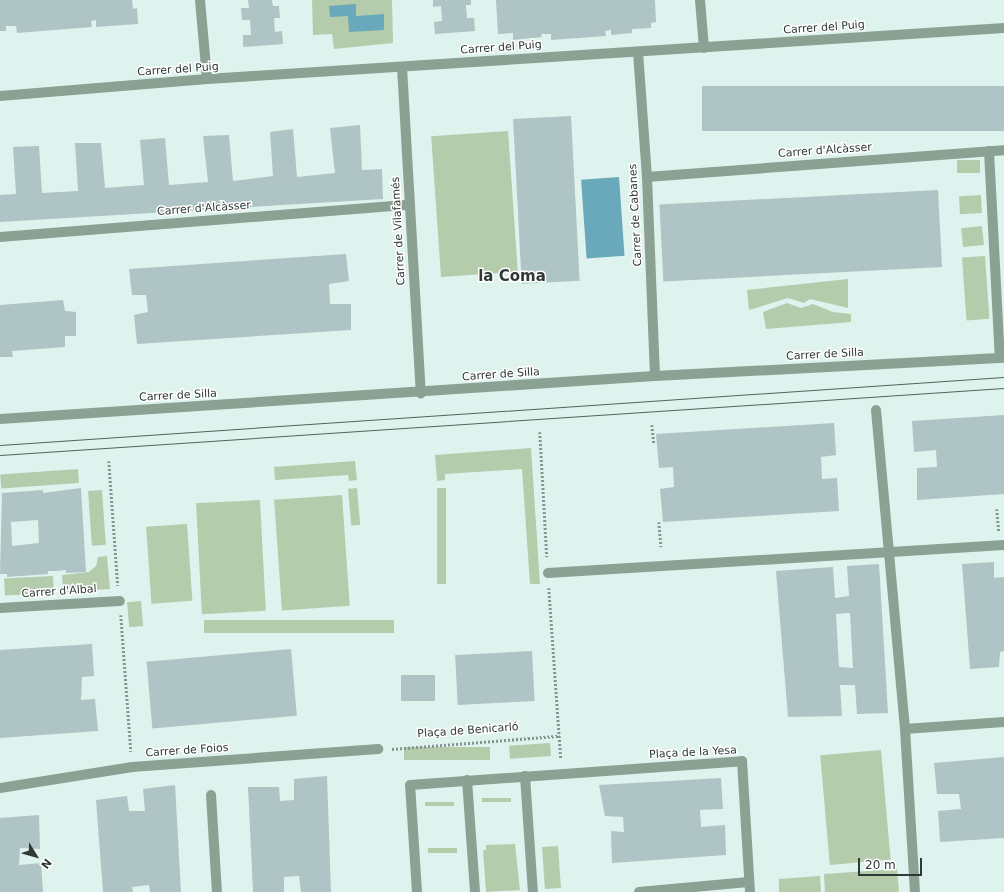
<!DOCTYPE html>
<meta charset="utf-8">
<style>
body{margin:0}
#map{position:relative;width:1004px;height:892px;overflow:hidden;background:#def3ed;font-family:"DejaVu Sans",sans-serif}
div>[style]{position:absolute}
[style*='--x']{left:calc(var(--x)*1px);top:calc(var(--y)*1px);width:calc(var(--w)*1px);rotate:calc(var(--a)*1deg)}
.green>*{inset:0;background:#b4ccac;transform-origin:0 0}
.water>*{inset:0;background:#6aa9bb;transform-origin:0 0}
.building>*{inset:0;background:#afc4c4;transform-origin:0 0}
.path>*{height:2.5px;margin-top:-1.25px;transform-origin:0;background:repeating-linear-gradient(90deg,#859490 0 2px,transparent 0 4px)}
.street>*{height:10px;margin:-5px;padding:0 5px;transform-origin:5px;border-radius:5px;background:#8ba193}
.tram>*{height:1px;margin:-0.5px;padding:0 0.5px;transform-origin:0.5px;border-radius:0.5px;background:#55615d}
span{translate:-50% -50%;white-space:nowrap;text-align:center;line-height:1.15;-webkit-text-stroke:3px #fff;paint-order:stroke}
.street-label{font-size:11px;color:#303936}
.district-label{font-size:15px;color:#303936;font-weight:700}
.north{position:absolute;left:16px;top:836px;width:40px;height:40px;-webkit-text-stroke:3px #fff;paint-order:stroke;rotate:127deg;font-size:11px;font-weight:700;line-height:16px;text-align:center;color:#303936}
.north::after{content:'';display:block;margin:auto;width:14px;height:18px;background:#303936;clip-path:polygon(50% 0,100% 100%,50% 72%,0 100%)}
.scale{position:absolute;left:858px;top:858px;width:64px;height:18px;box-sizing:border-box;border:2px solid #303936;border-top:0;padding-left:5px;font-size:12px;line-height:14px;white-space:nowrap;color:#303936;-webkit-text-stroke:3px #fff;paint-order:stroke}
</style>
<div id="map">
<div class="green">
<div style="clip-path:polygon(312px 0,392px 0,393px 43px,334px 49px,332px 34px,313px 35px)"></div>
<div style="left:508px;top:131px;width:141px;height:77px;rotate:86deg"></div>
<div style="left:980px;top:160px;width:13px;height:23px;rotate:90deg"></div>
<div style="left:981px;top:195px;width:18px;height:22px;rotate:87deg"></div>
<div style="left:982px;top:226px;width:19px;height:21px;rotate:84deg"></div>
<div style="left:985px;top:256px;width:63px;height:23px;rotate:86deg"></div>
<div style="clip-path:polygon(848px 279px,848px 308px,810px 299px,804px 303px,788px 298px,749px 310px,747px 290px)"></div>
<div style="clip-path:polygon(787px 303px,801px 308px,813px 304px,833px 312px,851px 314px,851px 322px,766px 329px,763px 312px)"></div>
<div style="clip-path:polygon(531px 448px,540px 584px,530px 584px,522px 469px,445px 474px,445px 480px,437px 481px,435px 455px)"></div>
<div style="clip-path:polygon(355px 461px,357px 480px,349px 481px,348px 475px,275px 480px,274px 467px)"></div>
<div style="left:78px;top:469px;width:14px;height:78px;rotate:86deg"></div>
<div style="left:357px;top:488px;width:37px;height:9px;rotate:85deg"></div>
<div style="left:437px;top:488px;width:9px;height:96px"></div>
<div style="left:102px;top:490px;width:55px;height:14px;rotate:86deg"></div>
<div style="left:342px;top:495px;width:111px;height:68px;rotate:86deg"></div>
<div style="left:260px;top:500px;width:111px;height:64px;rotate:87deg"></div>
<div style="left:187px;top:524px;width:77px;height:41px;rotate:86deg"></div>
<div style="clip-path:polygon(107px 556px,110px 589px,63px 592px,62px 575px,89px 572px,96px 566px,98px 557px)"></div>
<div style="left:53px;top:576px;width:17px;height:49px;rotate:87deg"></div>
<div style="left:141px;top:601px;width:25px;height:14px;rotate:85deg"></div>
<div style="left:394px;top:620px;width:13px;height:190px;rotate:90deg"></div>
<div style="left:550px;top:743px;width:13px;height:41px;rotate:86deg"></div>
<div style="left:490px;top:747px;width:13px;height:86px;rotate:90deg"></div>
<div style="left:881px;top:750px;width:110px;height:61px;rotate:85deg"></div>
<div style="left:511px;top:798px;width:4px;height:29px;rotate:90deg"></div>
<div style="left:454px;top:802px;width:4px;height:29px;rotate:90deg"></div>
<div style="clip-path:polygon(515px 844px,520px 890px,486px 892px,483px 850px,486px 850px,486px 845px)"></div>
<div style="left:558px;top:846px;width:42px;height:16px;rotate:86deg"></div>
<div style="left:457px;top:848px;width:5px;height:29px;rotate:90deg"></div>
<div style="clip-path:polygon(897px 869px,899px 892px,825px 892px,824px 874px)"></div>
<div style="clip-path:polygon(820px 876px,821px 892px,779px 892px,779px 879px)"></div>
</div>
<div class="water">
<div style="clip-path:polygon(356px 4px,356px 16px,384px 14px,384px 30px,349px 32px,348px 16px,330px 17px,329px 6px)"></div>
<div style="left:619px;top:177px;width:79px;height:38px;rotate:86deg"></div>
</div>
<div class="building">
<div style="clip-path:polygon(0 0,132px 0,133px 9px,137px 8px,138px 24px,96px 27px,96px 20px,91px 21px,92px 27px,17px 33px,16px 26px,6px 26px,6px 31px,0 31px)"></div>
<div style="clip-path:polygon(248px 0,272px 0,273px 6px,279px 6px,280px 18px,274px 18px,275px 32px,282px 31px,283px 44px,243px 47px,243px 35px,251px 35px,250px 20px,242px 20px,241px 8px,249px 8px)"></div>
<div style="clip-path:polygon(433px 0,471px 0,471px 5px,466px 5px,467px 18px,474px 18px,475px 31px,435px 34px,434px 22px,442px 21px,441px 6px,433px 7px)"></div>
<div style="clip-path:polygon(496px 0,655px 0,656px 22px,651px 23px,651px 28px,632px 29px,632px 33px,611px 35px,611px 30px,605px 31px,606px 36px,551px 40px,551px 34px,541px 34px,542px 37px,513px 40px,513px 33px,498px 34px)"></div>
<div style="left:1004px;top:86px;width:45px;height:302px;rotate:90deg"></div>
<div style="left:571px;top:116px;width:165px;height:58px;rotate:87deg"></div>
<div style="clip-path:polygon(360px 125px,362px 170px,382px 169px,383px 199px,0 222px,0 195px,16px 194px,13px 147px,39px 146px,42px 193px,78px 191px,75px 143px,101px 143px,105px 188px,144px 185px,140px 140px,165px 138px,169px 185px,208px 182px,203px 136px,229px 135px,233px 181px,273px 176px,270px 132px,293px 129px,297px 177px,335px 173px,330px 128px)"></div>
<div style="left:938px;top:190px;width:77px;height:279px;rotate:87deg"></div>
<div style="clip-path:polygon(346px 254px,349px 281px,329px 284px,330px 304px,351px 304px,351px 330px,137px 344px,134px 315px,148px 312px,146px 295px,132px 295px,129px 269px)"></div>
<div style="clip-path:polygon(63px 300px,65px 311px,76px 312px,76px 336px,65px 336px,65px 347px,12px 351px,13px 357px,0 357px,0 305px)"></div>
<div style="clip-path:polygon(1004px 415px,1004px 494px,917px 500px,917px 468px,937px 467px,936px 450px,914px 452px,912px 421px)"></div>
<div style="clip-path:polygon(834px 423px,836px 455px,821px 457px,822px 479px,837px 478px,839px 511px,663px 522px,660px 489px,674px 487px,673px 467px,659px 468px,656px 434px)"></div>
<div style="clip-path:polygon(evenodd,81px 488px,86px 572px,66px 573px,66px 570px,57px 571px,48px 571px,48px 574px,7px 577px,7px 574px,0 574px,2px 493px,43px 490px,43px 493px,81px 488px,38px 520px,39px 543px,12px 546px,11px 522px,38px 520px)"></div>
<div style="clip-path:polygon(994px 562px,994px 578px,1004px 577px,1004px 651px,1000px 652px,999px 667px,970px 669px,962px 564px)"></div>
<div style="clip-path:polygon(evenodd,879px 564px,888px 713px,857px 714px,855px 685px,840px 685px,842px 716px,788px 717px,776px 571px,833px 567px,835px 598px,849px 596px,847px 566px,879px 564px,850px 613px,853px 668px,839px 667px,836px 614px,850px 613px)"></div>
<div style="clip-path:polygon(92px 644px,94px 676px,82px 677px,81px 700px,95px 699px,98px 731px,0 738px,0 650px)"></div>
<div style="left:291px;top:649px;width:67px;height:145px;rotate:85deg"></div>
<div style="left:532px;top:651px;width:50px;height:77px;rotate:87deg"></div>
<div style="left:435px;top:675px;width:26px;height:34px;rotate:90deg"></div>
<div style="clip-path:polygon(1004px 757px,1004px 838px,940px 842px,938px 811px,961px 809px,959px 794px,937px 794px,934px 763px)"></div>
<div style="clip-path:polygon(327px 776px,331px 892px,301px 892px,299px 876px,284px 877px,284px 892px,253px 892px,248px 787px,279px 787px,280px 801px,294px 800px,294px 779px)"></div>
<div style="clip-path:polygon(721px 778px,723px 809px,700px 810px,701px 827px,725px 825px,726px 855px,612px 863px,611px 831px,624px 832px,623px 817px,605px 816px,599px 785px)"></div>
<div style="clip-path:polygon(175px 785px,181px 892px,150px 892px,149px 885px,132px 887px,133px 892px,103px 892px,96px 800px,127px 796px,129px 811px,145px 811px,143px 789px)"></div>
<div style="clip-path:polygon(39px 815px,40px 849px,20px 848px,19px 865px,41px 863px,43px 892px,0 892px,0 818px)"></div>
</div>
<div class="path">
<div style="--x:652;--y:425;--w:18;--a:84"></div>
<div style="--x:540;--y:432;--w:125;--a:86.8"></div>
<div style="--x:109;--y:461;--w:125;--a:85.9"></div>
<div style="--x:997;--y:509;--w:22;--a:85"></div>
<div style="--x:659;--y:522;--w:25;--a:85"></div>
<div style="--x:549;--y:588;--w:171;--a:86"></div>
<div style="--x:121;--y:615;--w:137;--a:85.8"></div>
<div style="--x:392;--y:749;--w:168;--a:-4.5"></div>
</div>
<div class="street">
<div style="--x:200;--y:0;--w:79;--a:84.9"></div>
<div style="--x:700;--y:0;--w:48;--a:85.2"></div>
<div style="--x:638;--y:52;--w:125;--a:85.9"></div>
<div style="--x:647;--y:177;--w:199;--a:87.7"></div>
<div style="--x:402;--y:67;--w:327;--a:86.7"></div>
<div style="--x:0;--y:96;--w:208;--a:-4.7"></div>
<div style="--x:207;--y:79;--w:799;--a:-3.66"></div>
<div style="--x:989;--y:151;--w:207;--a:87"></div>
<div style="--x:647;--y:177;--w:358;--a:-4.3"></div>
<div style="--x:0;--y:237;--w:410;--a:-4.5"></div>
<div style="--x:876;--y:410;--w:320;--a:84.8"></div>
<div style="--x:905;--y:729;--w:163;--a:86.5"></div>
<div style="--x:0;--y:419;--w:656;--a:-3.76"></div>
<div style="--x:655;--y:376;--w:349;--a:-3"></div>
<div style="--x:548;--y:573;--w:457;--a:-3.5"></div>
<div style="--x:0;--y:608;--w:120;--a:-3.3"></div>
<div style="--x:905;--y:729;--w:99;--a:-4"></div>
<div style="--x:525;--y:776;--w:116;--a:86.1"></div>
<div style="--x:467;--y:780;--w:112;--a:85.9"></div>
<div style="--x:0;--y:788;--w:134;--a:-9"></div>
<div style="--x:132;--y:767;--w:247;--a:-4.2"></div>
<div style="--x:211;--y:795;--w:97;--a:86.5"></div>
<div style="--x:417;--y:892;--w:107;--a:-93.7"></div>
<div style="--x:410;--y:785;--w:333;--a:-4.1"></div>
<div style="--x:742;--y:761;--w:131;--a:86.5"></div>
<div style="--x:639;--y:892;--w:110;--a:-5.2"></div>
</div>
<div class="tram">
<div style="--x:0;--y:445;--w:1006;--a:-3.87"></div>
<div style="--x:0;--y:455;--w:1006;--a:-3.82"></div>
</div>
<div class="street-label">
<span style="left:824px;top:28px;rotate:-4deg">Carrer del Puig</span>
<span style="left:501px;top:48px;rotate:-4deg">Carrer del Puig</span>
<span style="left:178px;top:70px;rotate:-4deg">Carrer del Puig</span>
<span style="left:825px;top:151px;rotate:-4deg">Carrer d'Alcàsser</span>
<span style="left:204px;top:209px;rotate:-4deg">Carrer d'Alcàsser</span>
<span style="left:636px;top:215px;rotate:-93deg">Carrer de Cabanes</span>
<span style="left:399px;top:231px;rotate:-93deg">Carrer de Vilafamés</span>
<span style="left:825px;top:355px;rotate:-3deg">Carrer de Silla</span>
<span style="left:501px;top:375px;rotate:-4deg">Carrer de Silla</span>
<span style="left:178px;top:396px;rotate:-3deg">Carrer de Silla</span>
<span style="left:59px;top:592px;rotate:-4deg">Carrer d'Albal</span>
<span style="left:468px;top:731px;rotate:-4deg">Plaça de Benicarló</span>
<span style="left:187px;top:751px;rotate:-4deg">Carrer de Foios</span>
<span style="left:693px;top:753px;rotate:-3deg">Plaça de la Yesa</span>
</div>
<div class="district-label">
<span style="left:512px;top:277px">la Coma</span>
</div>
<div class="north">N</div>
<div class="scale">20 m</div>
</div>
